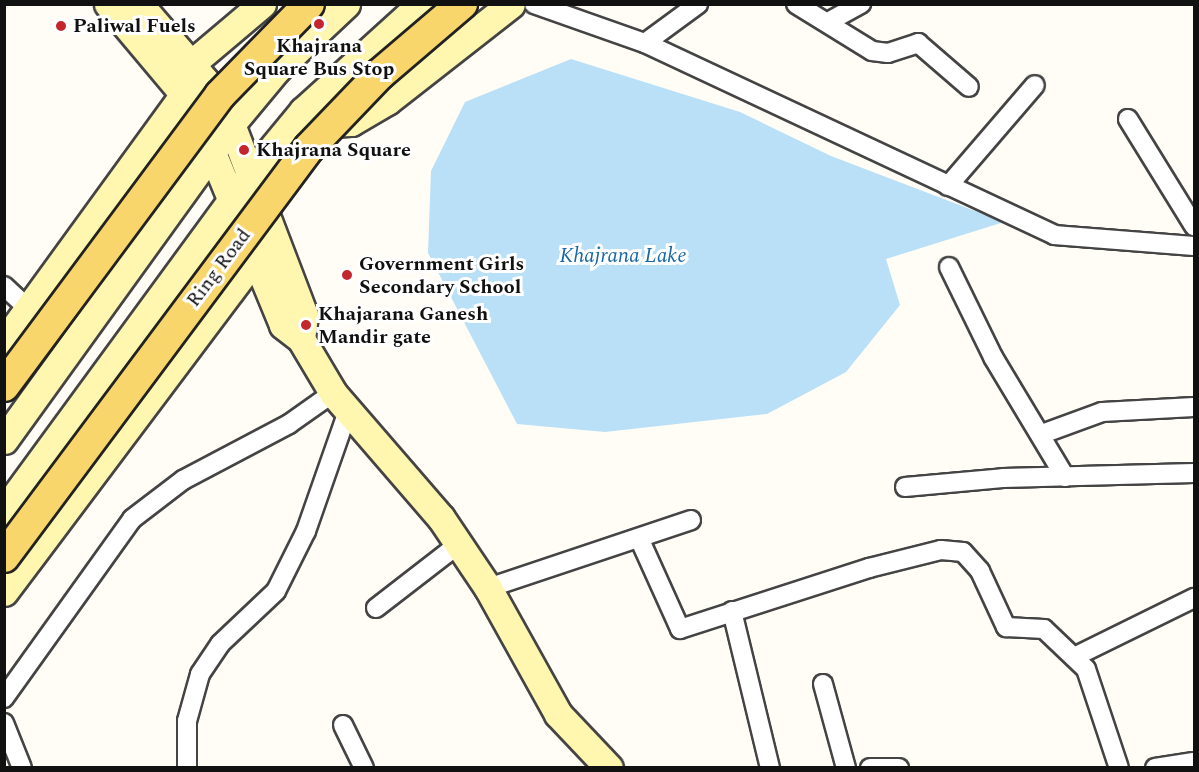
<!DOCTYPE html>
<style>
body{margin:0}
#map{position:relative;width:1199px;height:772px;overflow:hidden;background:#fffdf5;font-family:Spectral,serif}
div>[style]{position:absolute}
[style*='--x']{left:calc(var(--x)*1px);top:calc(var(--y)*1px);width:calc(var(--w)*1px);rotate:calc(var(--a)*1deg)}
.water>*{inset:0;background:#b9e0f7}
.roads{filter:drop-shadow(2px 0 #444) drop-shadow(-2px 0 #444) drop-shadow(0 2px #444) drop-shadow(0 -2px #444)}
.street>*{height:18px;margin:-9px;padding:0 9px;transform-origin:9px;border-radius:9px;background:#fff}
.secondary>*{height:27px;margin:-13.5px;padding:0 13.5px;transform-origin:13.5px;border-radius:13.5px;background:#fff6b0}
.bridges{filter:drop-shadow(2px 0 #222) drop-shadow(-2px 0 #222) drop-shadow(0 2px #222) drop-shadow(0 -2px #222)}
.primary-bridge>*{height:30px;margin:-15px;padding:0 15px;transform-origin:15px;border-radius:15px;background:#f9d66b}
.dots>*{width:16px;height:16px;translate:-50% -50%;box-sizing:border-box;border:3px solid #fff;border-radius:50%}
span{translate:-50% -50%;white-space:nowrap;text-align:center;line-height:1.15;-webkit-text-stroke:6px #fff;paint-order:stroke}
.poi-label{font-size:20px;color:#111;font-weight:700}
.left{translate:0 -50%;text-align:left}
.street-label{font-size:20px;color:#111}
.water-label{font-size:21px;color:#1768a6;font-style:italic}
.frame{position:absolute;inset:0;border:6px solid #111;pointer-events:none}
</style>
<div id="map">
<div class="water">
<div style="clip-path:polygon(571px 59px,740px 112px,831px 156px,1004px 222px,886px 259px,900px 305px,846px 372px,767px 414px,605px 432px,517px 424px,428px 253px,431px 171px,465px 102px)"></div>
</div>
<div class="roads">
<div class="street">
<div style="--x:534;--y:4;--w:118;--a:19.4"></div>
<div style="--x:645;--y:43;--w:452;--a:25.1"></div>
<div style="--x:1054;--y:235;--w:140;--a:4.5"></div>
<div style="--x:796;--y:4;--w:89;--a:31.7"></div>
<div style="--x:872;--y:51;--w:16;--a:7"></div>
<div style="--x:888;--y:53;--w:32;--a:-18"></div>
<div style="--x:918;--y:43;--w:67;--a:40.8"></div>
<div style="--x:828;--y:22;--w:38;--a:-29"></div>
<div style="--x:645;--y:43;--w:66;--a:-36.3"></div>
<div style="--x:1128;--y:119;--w:126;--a:58.3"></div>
<div style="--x:948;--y:186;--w:133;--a:-49.3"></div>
<div style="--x:949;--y:267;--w:100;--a:63.9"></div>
<div style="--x:993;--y:357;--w:140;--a:59"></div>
<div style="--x:4;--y:286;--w:34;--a:43"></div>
<div style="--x:1042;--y:434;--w:64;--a:-20.1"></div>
<div style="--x:1102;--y:412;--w:92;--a:-3.1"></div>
<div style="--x:905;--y:487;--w:98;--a:-5.2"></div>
<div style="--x:1003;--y:478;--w:191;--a:-1.5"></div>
<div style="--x:639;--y:538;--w:100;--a:65.7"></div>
<div style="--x:680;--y:629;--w:199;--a:-17.9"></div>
<div style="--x:869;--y:568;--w:74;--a:-14"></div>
<div style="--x:941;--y:550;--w:22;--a:5"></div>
<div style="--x:963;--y:552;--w:25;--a:48"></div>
<div style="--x:980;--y:571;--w:62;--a:65.1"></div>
<div style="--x:1006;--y:627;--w:38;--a:3"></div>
<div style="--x:1044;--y:629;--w:58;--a:43.6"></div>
<div style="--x:1086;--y:669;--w:104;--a:71.6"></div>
<div style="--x:488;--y:588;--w:214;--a:-18.5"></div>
<div style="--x:376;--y:608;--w:106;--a:-37.7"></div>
<div style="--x:732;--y:611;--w:162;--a:76.4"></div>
<div style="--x:1074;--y:657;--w:134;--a:-26.2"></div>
<div style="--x:823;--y:684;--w:87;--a:74.7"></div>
<div style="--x:4;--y:698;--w:220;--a:-54.4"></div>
<div style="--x:132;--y:519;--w:64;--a:-37.4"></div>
<div style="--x:183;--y:480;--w:120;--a:-27.8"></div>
<div style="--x:289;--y:424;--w:54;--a:-35.2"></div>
<div style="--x:4;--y:723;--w:48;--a:68.2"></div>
<div style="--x:343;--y:725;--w:48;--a:64"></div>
<div style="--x:187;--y:768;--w:47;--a:-90"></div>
<div style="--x:187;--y:721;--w:49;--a:-74.5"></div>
<div style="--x:200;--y:674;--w:36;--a:-56"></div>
<div style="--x:220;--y:644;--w:77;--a:-43.4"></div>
<div style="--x:276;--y:591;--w:67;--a:-63.4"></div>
<div style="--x:306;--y:531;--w:127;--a:-70.7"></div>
<div style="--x:870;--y:768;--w:29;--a:0"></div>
<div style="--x:1155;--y:768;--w:39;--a:-9"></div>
</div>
<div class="secondary">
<div style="--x:108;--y:4;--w:131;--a:50"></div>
<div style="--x:192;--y:104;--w:239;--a:67.6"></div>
<div style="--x:283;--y:325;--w:23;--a:38"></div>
<div style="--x:301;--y:339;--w:63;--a:59.3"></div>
<div style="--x:333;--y:393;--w:165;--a:49.2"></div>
<div style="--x:441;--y:518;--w:84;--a:56.1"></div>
<div style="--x:488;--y:588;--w:144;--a:60.9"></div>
<div style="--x:558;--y:714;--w:74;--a:46.6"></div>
<div style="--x:139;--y:4;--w:103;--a:49.3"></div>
<div style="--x:206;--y:82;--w:49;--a:59.2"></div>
<div style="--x:231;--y:124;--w:204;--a:69.1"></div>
<div style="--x:304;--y:315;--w:24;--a:97"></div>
<div style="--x:191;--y:64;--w:93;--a:-40.2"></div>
<div style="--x:326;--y:123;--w:25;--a:-2"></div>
<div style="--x:351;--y:122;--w:42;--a:-30.3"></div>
<div style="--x:387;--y:101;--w:157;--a:-38"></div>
<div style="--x:4;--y:342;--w:306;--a:-54"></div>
<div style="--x:4;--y:440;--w:392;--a:-54.2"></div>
<div style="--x:233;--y:122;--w:69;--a:-50.3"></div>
<div style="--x:277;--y:69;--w:95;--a:-43.3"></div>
<div style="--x:4;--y:511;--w:418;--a:-53.8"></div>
<div style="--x:251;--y:174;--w:82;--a:-50.5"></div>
<div style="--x:303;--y:111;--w:159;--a:-42.2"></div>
<div style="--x:4;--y:592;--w:416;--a:-53.1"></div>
</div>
</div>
<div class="bridges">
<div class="primary-bridge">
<div style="--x:4;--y:386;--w:362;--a:-53.4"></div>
<div style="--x:220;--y:95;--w:127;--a:-45.6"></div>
<div style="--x:4;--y:557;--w:510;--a:-53.29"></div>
<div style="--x:309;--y:148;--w:103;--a:-46.2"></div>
<div style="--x:380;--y:74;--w:108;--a:-40.5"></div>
</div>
</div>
<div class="dots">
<div style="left:319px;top:24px;background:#c4262e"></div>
<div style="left:61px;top:26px;background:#c4262e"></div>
<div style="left:244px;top:150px;background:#c4262e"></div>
<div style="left:347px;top:275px;background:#c4262e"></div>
<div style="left:306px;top:325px;background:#c4262e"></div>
</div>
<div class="poi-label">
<span class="left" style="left:73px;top:26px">Paliwal Fuels</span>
<span style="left:319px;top:58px">Khajrana<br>Square Bus Stop</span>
<span class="left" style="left:256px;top:150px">Khajrana Square</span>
<span class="left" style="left:359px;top:276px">Government Girls<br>Secondary School</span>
<span class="left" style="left:318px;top:326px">Khajarana Ganesh<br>Mandir gate</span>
</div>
<div class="street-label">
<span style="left:219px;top:268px;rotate:-53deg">Ring Road</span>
</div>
<div class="water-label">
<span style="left:623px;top:256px">Khajrana Lake</span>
</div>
<div class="frame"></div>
</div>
